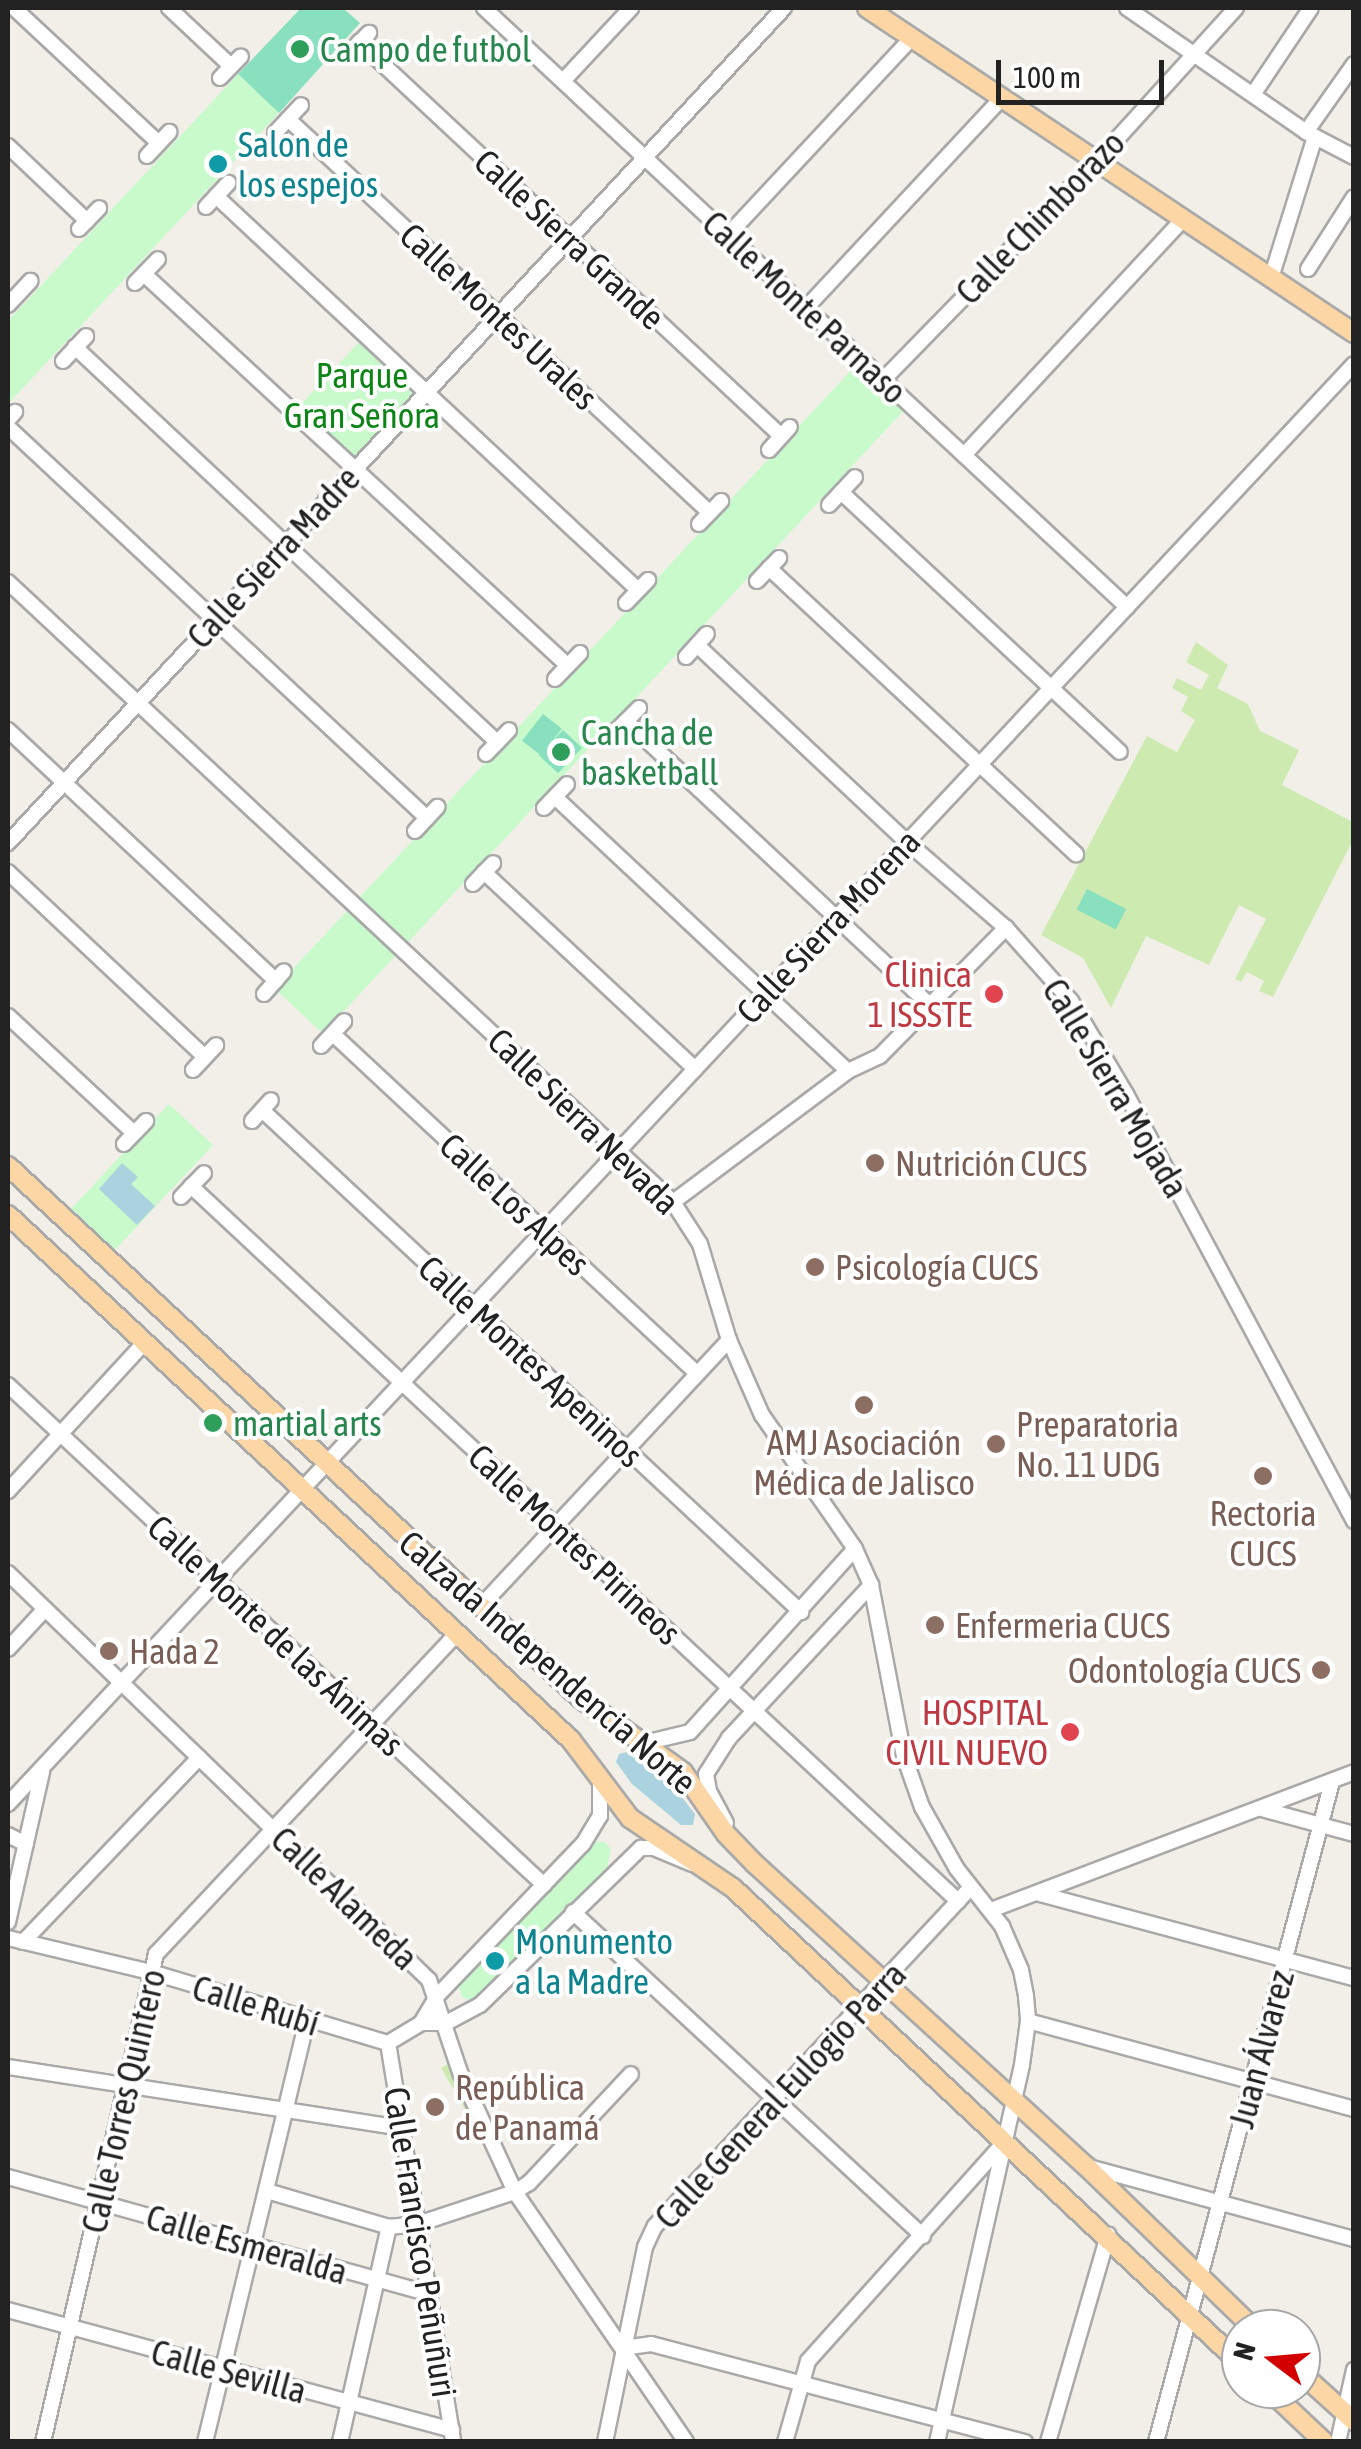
<!DOCTYPE html>
<meta charset="utf-8">
<style>
body{margin:0}
#map{position:relative;width:1361px;height:2449px;overflow:hidden;background:#f2efe9;font-family:"Asap Condensed",sans-serif}
div>[style]{position:absolute}
[style*='--x']{left:calc(var(--x)*1px);top:calc(var(--y)*1px);width:calc(var(--w)*1px);rotate:calc(var(--a)*1deg)}
.grass>*{inset:0;background:#cdebb0}
.park>*{inset:0;background:#c8facc;transform-origin:0 0}
.pitch>*{inset:0;background:#88e0be;transform-origin:0 0}
.water>*{inset:0;background:#aad3df}
.roads{filter:drop-shadow(2px 0 #a9a9a9) drop-shadow(-2px 0 #a9a9a9) drop-shadow(0 2px #a9a9a9) drop-shadow(0 -2px #a9a9a9)}
.minor>*{height:14px;margin:-7px;padding:0 7px;transform-origin:7px;border-radius:7px;background:#fff}
.major>*{height:18px;margin:-9px;padding:0 9px;transform-origin:9px;border-radius:9px;background:#fcd6a4}
.dots>*{width:28px;height:28px;translate:-50% -50%;box-sizing:border-box;border:5px solid #fff;border-radius:50%}
span{translate:-50% -50%;white-space:nowrap;text-align:center;line-height:1.15;-webkit-text-stroke:8px #fff;paint-order:stroke}
.leisure-label{font-size:35px;color:#27864d}
.left{translate:0 -50%;text-align:left}
.culture-label{font-size:35px;color:#0d838f}
.street-label{font-size:35px;color:#222}
.park-label{font-size:35px;color:#0c8416}
.health-label{font-size:35px;color:#be3a42}
.right{translate:-100% -50%;text-align:right}
.education-label{font-size:35px;color:#785e54}
.frame{position:absolute;inset:0;border:10px solid #222;pointer-events:none}
.north{position:absolute;left:1221px;top:2309px;width:100px;height:100px;box-sizing:border-box;background:#fff;border:2px solid #a7a7a7;border-radius:50%;rotate:286deg;font-size:28px;font-weight:700;line-height:40px;text-align:center;color:#222}
.north::after{content:'';display:block;margin:auto;width:35px;height:45px;background:#d40000;clip-path:polygon(50% 0,100% 100%,50% 72%,0 100%)}
.scale{position:absolute;left:996px;top:60px;width:168px;height:45px;box-sizing:border-box;border:5px solid #222;border-top:0;padding-left:12px;font-size:30px;line-height:35px;white-space:nowrap;color:#222;-webkit-text-stroke:8px #fff;paint-order:stroke}
</style>
<div id="map">
<div class="grass">
<div style="clip-path:polygon(1196px 642px,1228px 665px,1217px 688px,1248px 704px,1260px 731px,1299px 750px,1282px 785px,1353px 822px,1353px 840px,1273px 997px,1259px 991px,1264px 981px,1247px 972px,1241px 982px,1235px 979px,1266px 919px,1239px 905px,1209px 965px,1146px 936px,1111px 1008px,1083px 958px,1041px 935px,1147px 736px,1177px 752px,1195px 720px,1181px 711px,1188px 697px,1172px 688px,1177px 678px,1201px 690px,1209px 675px,1186px 662px)"></div>
<div style="clip-path:polygon(450px 2063px,487px 2147px,441px 2068px)"></div>
</div>
<div class="park">
<div style="clip-path:polygon(238px 74px,279px 113px,8px 404px,8px 321px)"></div>
<div style="left:361px;top:340px;width:77px;height:93px;rotate:43deg"></div>
<div style="left:857px;top:364px;width:66px;height:854px;rotate:43deg"></div>
<div style="left:169px;top:1104px;width:60px;height:147px;rotate:43deg"></div>
<div style="clip-path:polygon(592px 1841px,605px 1842px,611px 1849px,607px 1867px,482px 1998px,472px 2001px,462px 1997px,458px 1984px)"></div>
</div>
<div class="pitch">
<div style="clip-path:polygon(301px 8px,343px 8px,360px 23px,279px 113px,238px 74px)"></div>
<div style="left:543px;top:714px;width:24px;height:34px;rotate:38deg"></div>
<div style="left:563px;top:730px;width:26px;height:35px;rotate:43deg"></div>
<div style="left:1087px;top:889px;width:44px;height:23px;rotate:27deg"></div>
</div>
<div class="water">
<div style="clip-path:polygon(122px 1163px,138px 1177px,131px 1184px,155px 1206px,137px 1225px,99px 1189px)"></div>
<div style="clip-path:polygon(627px 1752px,680px 1795px,695px 1814px,693px 1825px,681px 1825px,632px 1784px,616px 1762px,619px 1754px)"></div>
</div>
<div class="roads">
<div class="minor">
<div style="--x:14;--y:8;--w:198;--a:43"></div>
<div style="--x:169;--y:8;--w:85;--a:43.1"></div>
<div style="--x:484;--y:8;--w:879;--a:42.97"></div>
<div style="--x:1127;--y:8;--w:218;--a:34.7"></div>
<div style="--x:1306;--y:132;--w:54;--a:27.5"></div>
<div style="--x:359;--y:42;--w:577;--a:43.03"></div>
<div style="--x:348;--y:54;--w:30;--a:-45"></div>
<div style="--x:220;--y:78;--w:30;--a:-46"></div>
<div style="--x:563;--y:81;--w:100;--a:-47"></div>
<div style="--x:1254;--y:93;--w:102;--a:-56.2"></div>
<div style="--x:288;--y:119;--w:577;--a:43.03"></div>
<div style="--x:1306;--y:132;--w:83;--a:-54.8"></div>
<div style="--x:275;--y:133;--w:38;--a:-47"></div>
<div style="--x:8;--y:146;--w:109;--a:43.5"></div>
<div style="--x:147;--y:156;--w:33;--a:-47"></div>
<div style="--x:216;--y:196;--w:577;--a:43.03"></div>
<div style="--x:206;--y:207;--w:33;--a:-47"></div>
<div style="--x:79;--y:229;--w:29;--a:-46"></div>
<div style="--x:728;--y:235;--w:270;--a:-47"></div>
<div style="--x:1308;--y:269;--w:85;--a:-57.4"></div>
<div style="--x:144;--y:274;--w:577;--a:42.75"></div>
<div style="--x:1271;--y:278;--w:148;--a:-72.7"></div>
<div style="--x:135;--y:283;--w:33;--a:-46"></div>
<div style="--x:8;--y:305;--w:33;--a:-47"></div>
<div style="--x:806;--y:308;--w:287;--a:-47"></div>
<div style="--x:75;--y:347;--w:578;--a:43.11"></div>
<div style="--x:63;--y:361;--w:34;--a:-47"></div>
<div style="--x:883;--y:380;--w:305;--a:-45.7"></div>
<div style="--x:1096;--y:162;--w:208;--a:-47.7"></div>
<div style="--x:8;--y:420;--w:11;--a:-49"></div>
<div style="--x:8;--y:427;--w:573;--a:43.02"></div>
<div style="--x:769;--y:450;--w:31;--a:-48"></div>
<div style="--x:964;--y:455;--w:322;--a:-47.1"></div>
<div style="--x:841;--y:492;--w:381;--a:43"></div>
<div style="--x:829;--y:505;--w:38;--a:-47"></div>
<div style="--x:699;--y:524;--w:32;--a:-46"></div>
<div style="--x:769;--y:568;--w:420;--a:43"></div>
<div style="--x:757;--y:581;--w:32;--a:-46"></div>
<div style="--x:8;--y:582;--w:909;--a:42.99"></div>
<div style="--x:673;--y:1202;--w:50;--a:57.3"></div>
<div style="--x:700;--y:1244;--w:100;--a:73.2"></div>
<div style="--x:729;--y:1340;--w:82;--a:66.3"></div>
<div style="--x:762;--y:1415;--w:163;--a:55.2"></div>
<div style="--x:855;--y:1549;--w:39;--a:66"></div>
<div style="--x:871;--y:1585;--w:174;--a:79.1"></div>
<div style="--x:904;--y:1756;--w:54;--a:70.6"></div>
<div style="--x:922;--y:1807;--w:71;--a:60.6"></div>
<div style="--x:957;--y:1869;--w:73;--a:51.7"></div>
<div style="--x:1002;--y:1926;--w:48;--a:66.6"></div>
<div style="--x:1021;--y:1970;--w:26;--a:79"></div>
<div style="--x:1026;--y:1996;--w:25;--a:85"></div>
<div style="--x:1028;--y:2021;--w:44;--a:97.8"></div>
<div style="--x:1022;--y:2065;--w:386;--a:102.7"></div>
<div style="--x:626;--y:603;--w:32;--a:-46"></div>
<div style="--x:697;--y:645;--w:288;--a:43.2"></div>
<div style="--x:907;--y:842;--w:131;--a:41"></div>
<div style="--x:1006;--y:928;--w:98;--a:48.3"></div>
<div style="--x:1071;--y:1001;--w:108;--a:59.4"></div>
<div style="--x:1126;--y:1094;--w:484;--a:61.9"></div>
<div style="--x:686;--y:657;--w:31;--a:-48"></div>
<div style="--x:555;--y:679;--w:36;--a:-46"></div>
<div style="--x:626;--y:721;--w:417;--a:43.1"></div>
<div style="--x:8;--y:730;--w:367;--a:43.1"></div>
<div style="--x:615;--y:732;--w:34;--a:-45"></div>
<div style="--x:486;--y:754;--w:33;--a:-46"></div>
<div style="--x:555;--y:797;--w:401;--a:43.1"></div>
<div style="--x:544;--y:808;--w:33;--a:-46"></div>
<div style="--x:415;--y:831;--w:33;--a:-47"></div>
<div style="--x:8;--y:843;--w:1140;--a:-47.1"></div>
<div style="--x:8;--y:872;--w:270;--a:43.2"></div>
<div style="--x:484;--y:872;--w:289;--a:43"></div>
<div style="--x:473;--y:884;--w:29;--a:-46"></div>
<div style="--x:905;--y:981;--w:54;--a:-3.2"></div>
<div style="--x:264;--y:994;--w:30;--a:-49"></div>
<div style="--x:8;--y:1016;--w:172;--a:42.9"></div>
<div style="--x:333;--y:1034;--w:498;--a:43"></div>
<div style="--x:321;--y:1046;--w:34;--a:-47"></div>
<div style="--x:193;--y:1070;--w:34;--a:-47"></div>
<div style="--x:262;--y:1110;--w:737;--a:42.96"></div>
<div style="--x:252;--y:1121;--w:28;--a:-48"></div>
<div style="--x:124;--y:1144;--w:32;--a:-46"></div>
<div style="--x:191;--y:1186;--w:1049;--a:42.99"></div>
<div style="--x:181;--y:1197;--w:33;--a:-46"></div>
<div style="--x:673;--y:1202;--w:219;--a:-36.8"></div>
<div style="--x:848;--y:1071;--w:35;--a:-25"></div>
<div style="--x:880;--y:1056;--w:180;--a:-45.5"></div>
<div style="--x:8;--y:1385;--w:733;--a:43.01"></div>
<div style="--x:8;--y:1491;--w:202;--a:-47.4"></div>
<div style="--x:8;--y:1573;--w:586;--a:44.03"></div>
<div style="--x:429;--y:1980;--w:100;--a:71.4"></div>
<div style="--x:461;--y:2075;--w:129;--a:65.2"></div>
<div style="--x:515;--y:2192;--w:303;--a:55.6"></div>
<div style="--x:481;--y:1606;--w:364;--a:-47"></div>
<div style="--x:8;--y:1649;--w:54;--a:-47.2"></div>
<div style="--x:644;--y:1743;--w:47;--a:-13.4"></div>
<div style="--x:690;--y:1732;--w:246;--a:-48"></div>
<div style="--x:8;--y:1804;--w:1971;--a:-46.93"></div>
<div style="--x:1262;--y:1809;--w:95;--a:15.2"></div>
<div style="--x:726;--y:1823;--w:36;--a:-118"></div>
<div style="--x:709;--y:1791;--w:17;--a:-100"></div>
<div style="--x:706;--y:1774;--w:43;--a:-57.4"></div>
<div style="--x:729;--y:1738;--w:209;--a:-47.1"></div>
<div style="--x:8;--y:1835;--w:20;--a:27"></div>
<div style="--x:1040;--y:1894;--w:325;--a:15"></div>
<div style="--x:991;--y:1910;--w:388;--a:-20.8"></div>
<div style="--x:573;--y:1912;--w:477;--a:42.8"></div>
<div style="--x:8;--y:1922;--w:154;--a:-77.2"></div>
<div style="--x:8;--y:1938;--w:147;--a:13.4"></div>
<div style="--x:151;--y:1972;--w:247;--a:16.7"></div>
<div style="--x:23;--y:1942;--w:255;--a:-46.3"></div>
<div style="--x:1028;--y:2021;--w:338;--a:15.1"></div>
<div style="--x:421;--y:2023;--w:25;--a:0"></div>
<div style="--x:446;--y:2023;--w:38;--a:-28"></div>
<div style="--x:480;--y:2005;--w:225;--a:-44.3"></div>
<div style="--x:641;--y:1848;--w:13;--a:0"></div>
<div style="--x:654;--y:1848;--w:41;--a:22.8"></div>
<div style="--x:388;--y:2043;--w:404;--a:80.7"></div>
<div style="--x:388;--y:2043;--w:39;--a:-31"></div>
<div style="--x:421;--y:2023;--w:31;--a:-59"></div>
<div style="--x:437;--y:1996;--w:211;--a:-46.2"></div>
<div style="--x:583;--y:1844;--w:33;--a:-59"></div>
<div style="--x:600;--y:1816;--w:35;--a:-90"></div>
<div style="--x:8;--y:2067;--w:399;--a:8.8"></div>
<div style="--x:1089;--y:2167;--w:275;--a:15.2"></div>
<div style="--x:8;--y:2177;--w:437;--a:15.5"></div>
<div style="--x:267;--y:2191;--w:127;--a:16.4"></div>
<div style="--x:389;--y:2227;--w:29;--a:-6"></div>
<div style="--x:418;--y:2224;--w:102;--a:-18.3"></div>
<div style="--x:515;--y:2192;--w:17;--a:-33"></div>
<div style="--x:529;--y:2183;--w:149;--a:-46.9"></div>
<div style="--x:8;--y:2310;--w:460;--a:15.1"></div>
<div style="--x:623;--y:2348;--w:28;--a:-8"></div>
<div style="--x:651;--y:2344;--w:387;--a:14.7"></div>
<div style="--x:43;--y:2442;--w:501;--a:-76.96"></div>
<div style="--x:156;--y:1954;--w:439;--a:-46.8"></div>
<div style="--x:205;--y:2442;--w:433;--a:-76.4"></div>
<div style="--x:340;--y:2442;--w:221;--a:-77.2"></div>
<div style="--x:605;--y:2442;--w:199;--a:-78.4"></div>
<div style="--x:645;--y:2247;--w:23;--a:-65"></div>
<div style="--x:655;--y:2226;--w:463;--a:-47"></div>
<div style="--x:785;--y:2442;--w:84;--a:-74.1"></div>
<div style="--x:808;--y:2361;--w:290;--a:-48.1"></div>
<div style="--x:1048;--y:2442;--w:216;--a:-73.8"></div>
<div style="--x:1156;--y:2442;--w:683;--a:-75.07"></div>
<div style="--x:1338;--y:2442;--w:74;--a:-77.5"></div>
</div>
<div class="major">
<div style="--x:867;--y:8;--w:585;--a:33.72"></div>
<div style="--x:8;--y:1166;--w:781;--a:42.92"></div>
<div style="--x:580;--y:1698;--w:127;--a:35.7"></div>
<div style="--x:683;--y:1772;--w:75;--a:55.3"></div>
<div style="--x:726;--y:1834;--w:42;--a:46"></div>
<div style="--x:755;--y:1864;--w:449;--a:42.4"></div>
<div style="--x:1087;--y:2167;--w:233;--a:44.1"></div>
<div style="--x:8;--y:1215;--w:770;--a:43"></div>
<div style="--x:571;--y:1740;--w:98;--a:52.9"></div>
<div style="--x:630;--y:1818;--w:125;--a:34.2"></div>
<div style="--x:733;--y:1888;--w:696;--a:43.14"></div>
<div style="--x:1301;--y:2373;--w:72;--a:42.2"></div>
<div style="--x:1268;--y:2389;--w:77;--a:43.4"></div>
</div>
</div>
<div class="dots">
<div style="left:300px;top:49px;background:#2e9e5b"></div>
<div style="left:218px;top:164px;background:#0f9aa8"></div>
<div style="left:561px;top:752px;background:#2e9e5b"></div>
<div style="left:994px;top:994px;background:#e0444e"></div>
<div style="left:875px;top:1163px;background:#8d6e63"></div>
<div style="left:815px;top:1267px;background:#8d6e63"></div>
<div style="left:864px;top:1405px;background:#8d6e63"></div>
<div style="left:213px;top:1423px;background:#2e9e5b"></div>
<div style="left:996px;top:1444px;background:#8d6e63"></div>
<div style="left:1263px;top:1476px;background:#8d6e63"></div>
<div style="left:935px;top:1625px;background:#8d6e63"></div>
<div style="left:109px;top:1651px;background:#8d6e63"></div>
<div style="left:1321px;top:1670px;background:#8d6e63"></div>
<div style="left:1070px;top:1732px;background:#e0444e"></div>
<div style="left:495px;top:1961px;background:#0f9aa8"></div>
<div style="left:435px;top:2107px;background:#8d6e63"></div>
</div>
<div class="leisure-label">
<span class="left" style="left:320px;top:49px">Campo de futbol</span>
<span class="left" style="left:581px;top:752px">Cancha de<br>basketball</span>
<span class="left" style="left:233px;top:1423px">martial arts</span>
</div>
<div class="culture-label">
<span class="left" style="left:238px;top:164px">Salon de<br>los espejos</span>
<span class="left" style="left:515px;top:1961px">Monumento<br>a la Madre</span>
</div>
<div class="street-label">
<span style="left:1040px;top:217px;rotate:-46deg">Calle Chimborazo</span>
<span style="left:570px;top:239px;rotate:43deg">Calle Sierra Grande</span>
<span style="left:805px;top:307px;rotate:43deg">Calle Monte Parnaso</span>
<span style="left:499px;top:316px;rotate:43deg">Calle Montes Urales</span>
<span style="left:273px;top:557px;rotate:-47deg">Calle Sierra Madre</span>
<span style="left:828px;top:926px;rotate:-47deg">Calle Sierra Morena</span>
<span style="left:1116px;top:1088px;rotate:59deg">Calle Sierra Mojada</span>
<span style="left:584px;top:1121px;rotate:44deg">Calle Sierra Nevada</span>
<span style="left:515px;top:1204px;rotate:43deg">Calle Los Alpes</span>
<span style="left:531px;top:1361px;rotate:43deg">Calle Montes Apeninos</span>
<span style="left:575px;top:1544px;rotate:43deg">Calle Montes Pirineos</span>
<span style="left:276px;top:1635px;rotate:43deg">Calle Monte de las Ánimas</span>
<span style="left:548px;top:1662px;rotate:41deg">Calzada Independencia Norte</span>
<span style="left:345px;top:1898px;rotate:44deg">Calle Alameda</span>
<span style="left:256px;top:2005px;rotate:17deg">Calle Rubí</span>
<span style="left:1261px;top:2049px;rotate:-75deg">Juan Álvarez</span>
<span style="left:780px;top:2095px;rotate:-47deg">Calle General Eulogio Parra</span>
<span style="left:123px;top:2101px;rotate:-77deg">Calle Torres Quintero</span>
<span style="left:421px;top:2242px;rotate:81deg">Calle Francisco Peñuñuri</span>
<span style="left:247px;top:2244px;rotate:16deg">Calle Esmeralda</span>
<span style="left:229px;top:2371px;rotate:15deg">Calle Sevilla</span>
</div>
<div class="park-label">
<span style="left:362px;top:395px">Parque<br>Gran Señora</span>
</div>
<div class="health-label">
<span class="right" style="left:972px;top:994px">Clinica<br>1 ISSSTE</span>
<span class="right" style="left:1048px;top:1732px">HOSPITAL<br>CIVIL NUEVO</span>
</div>
<div class="education-label">
<span class="left" style="left:895px;top:1163px">Nutrición CUCS</span>
<span class="left" style="left:835px;top:1267px">Psicología CUCS</span>
<span class="left" style="left:1016px;top:1444px">Preparatoria<br>No. 11 UDG</span>
<span style="left:864px;top:1462px">AMJ Asociación<br>Médica de Jalisco</span>
<span style="left:1263px;top:1533px">Rectoria<br>CUCS</span>
<span class="left" style="left:955px;top:1625px">Enfermeria CUCS</span>
<span class="left" style="left:129px;top:1651px">Hada 2</span>
<span class="right" style="left:1301px;top:1670px">Odontología CUCS</span>
<span class="left" style="left:455px;top:2107px">República<br>de Panamá</span>
</div>
<div class="frame"></div>
<div class="north">N</div>
<div class="scale">100 m</div>
</div>
